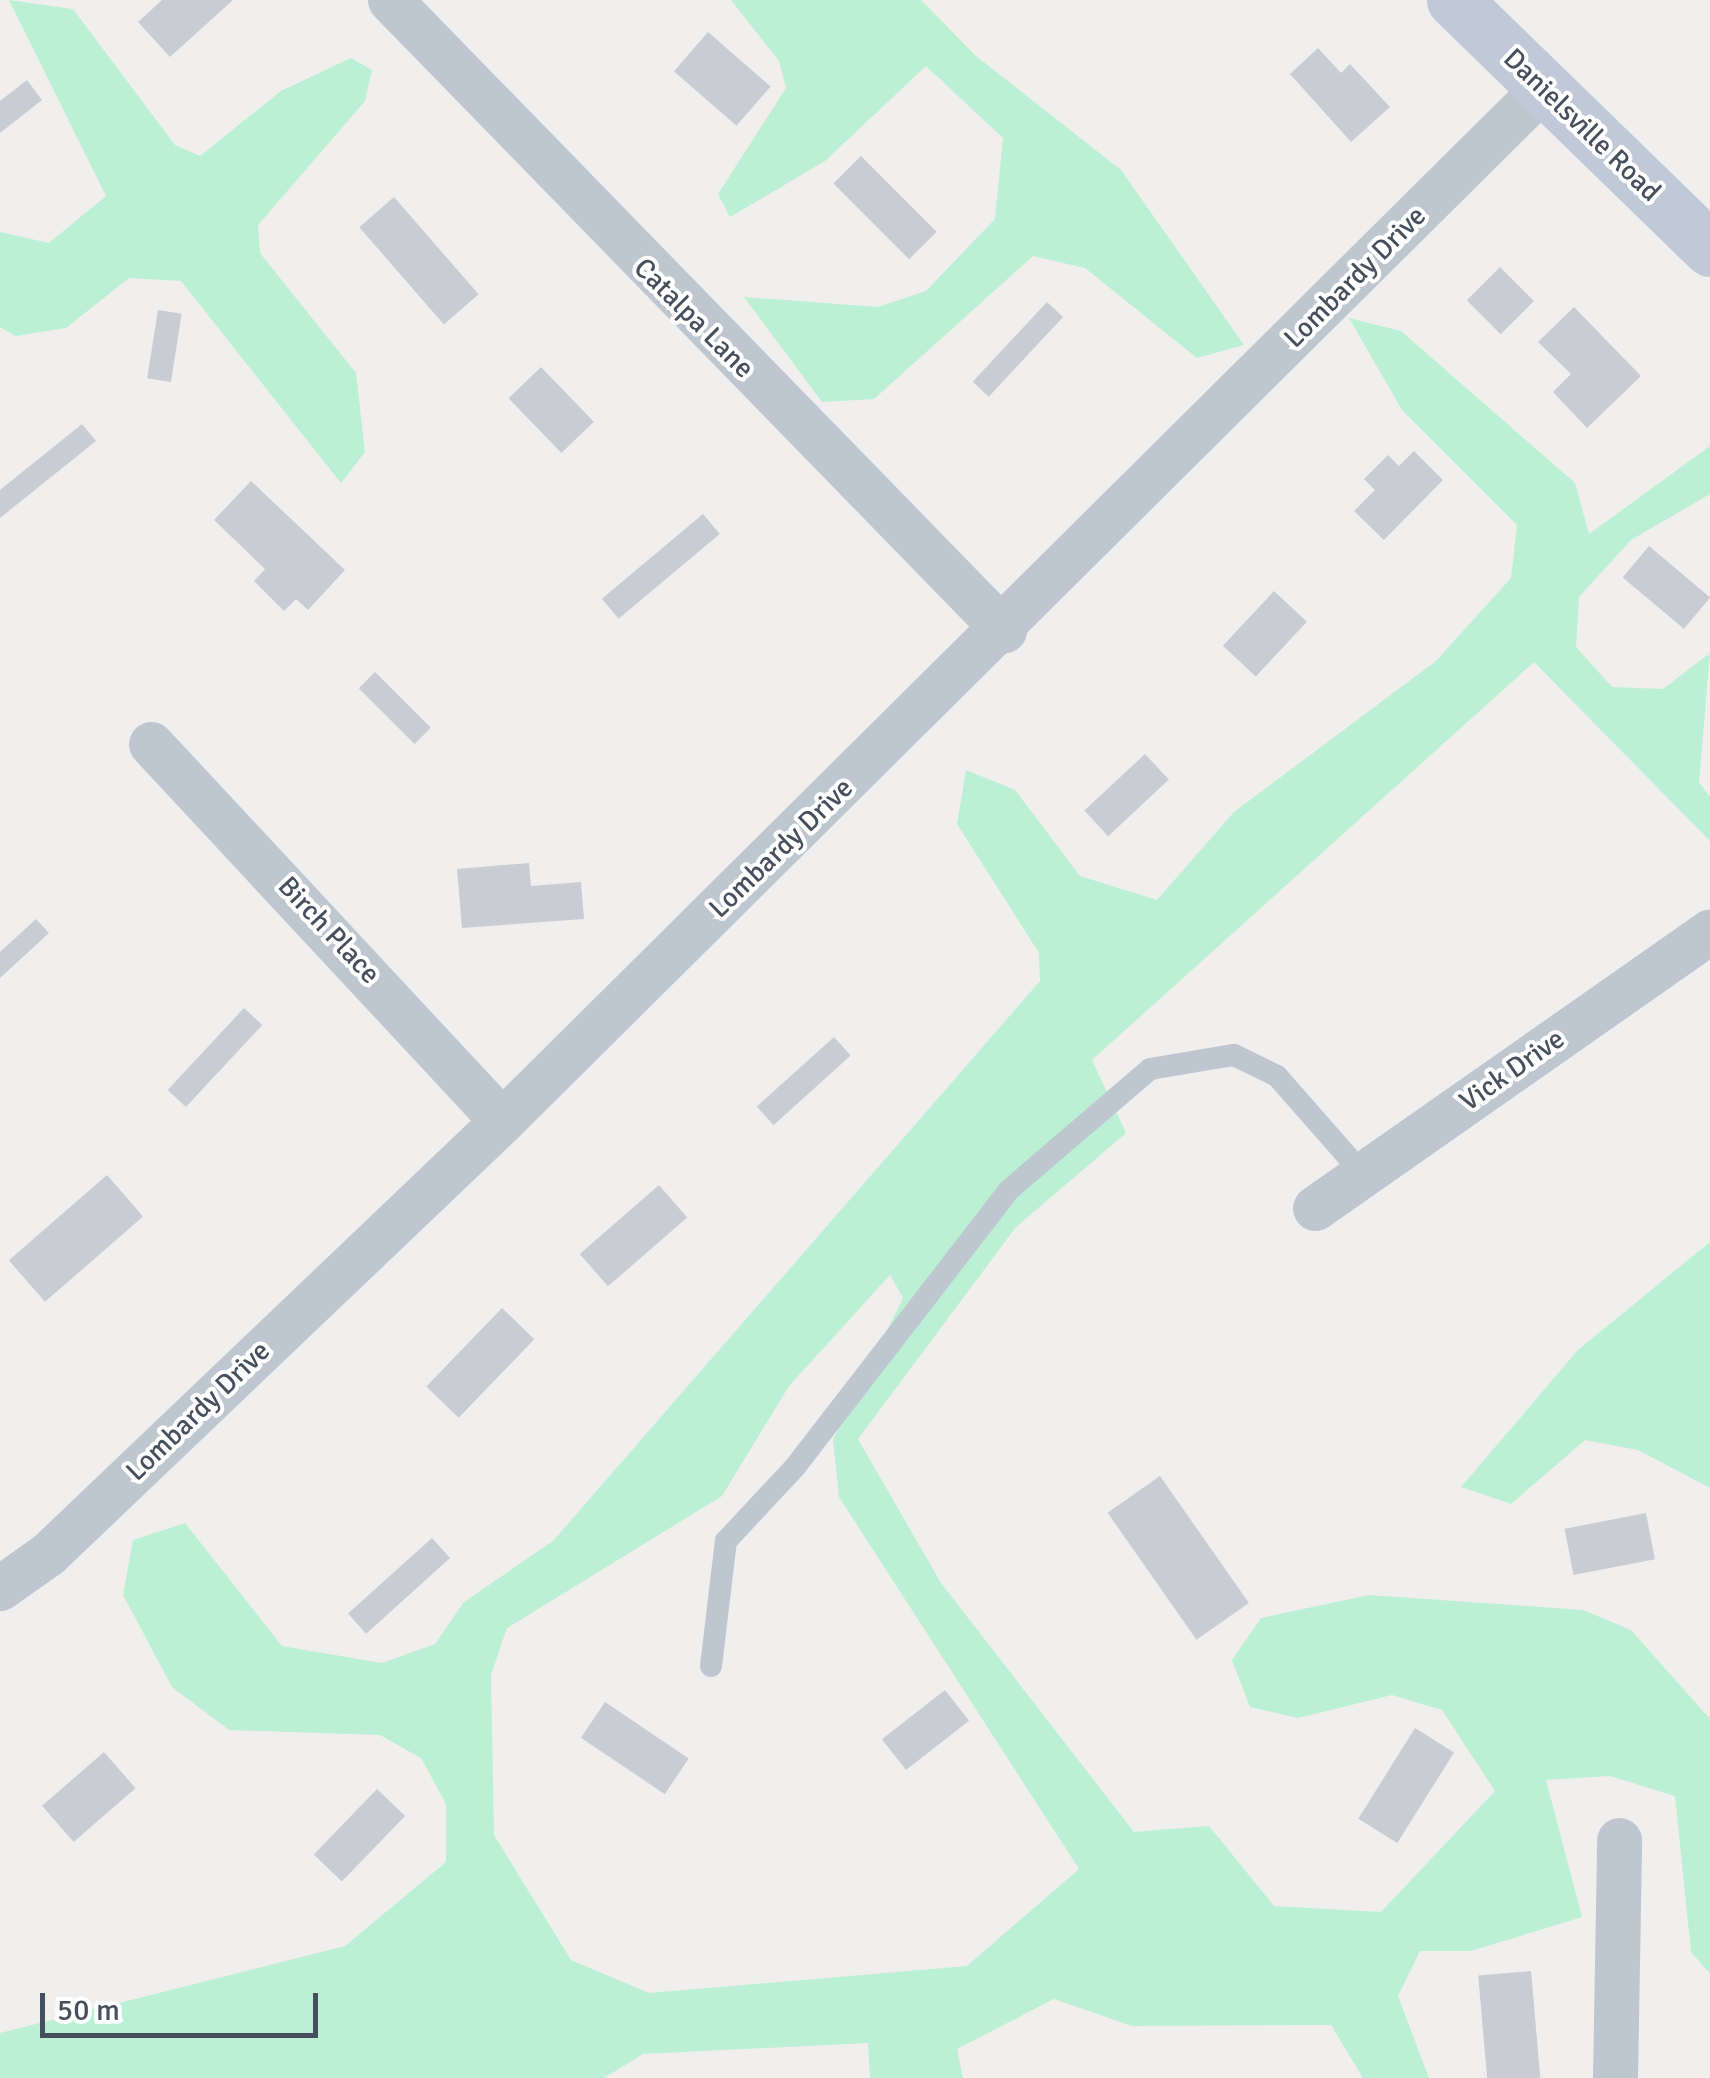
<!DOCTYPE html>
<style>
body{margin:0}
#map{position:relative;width:1710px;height:2078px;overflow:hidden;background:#f1eeee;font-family:Signika,sans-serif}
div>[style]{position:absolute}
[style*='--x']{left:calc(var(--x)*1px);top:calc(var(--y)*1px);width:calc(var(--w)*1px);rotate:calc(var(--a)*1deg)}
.green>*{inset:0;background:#bbf0d4}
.building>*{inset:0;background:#caccd4;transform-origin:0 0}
.lane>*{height:22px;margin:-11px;padding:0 11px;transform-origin:11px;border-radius:11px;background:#bec7d0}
.street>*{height:45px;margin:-22.5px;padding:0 22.5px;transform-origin:22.5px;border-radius:22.5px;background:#bec7d0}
.secondary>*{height:55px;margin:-27.5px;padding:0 27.5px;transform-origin:27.5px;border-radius:27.5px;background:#c0c9d7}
span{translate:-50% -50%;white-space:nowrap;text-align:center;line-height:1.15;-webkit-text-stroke:8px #fff;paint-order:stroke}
.street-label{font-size:28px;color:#464f5c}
.scale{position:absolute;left:40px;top:1993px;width:278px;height:45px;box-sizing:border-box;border:5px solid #464f5c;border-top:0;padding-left:12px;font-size:30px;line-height:35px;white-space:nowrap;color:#464f5c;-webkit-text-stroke:8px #fff;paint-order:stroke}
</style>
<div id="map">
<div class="green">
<div style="clip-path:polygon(9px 0,73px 9px,175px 145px,200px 156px,281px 91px,351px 58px,372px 70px,365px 101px,258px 225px,260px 253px,356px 373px,365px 452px,341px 483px,181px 281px,129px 278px,66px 328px,16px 336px,0 327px,0 232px,49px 243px,106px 196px)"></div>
<div style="clip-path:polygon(731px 0,921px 0,976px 56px,1121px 170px,1244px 345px,1197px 358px,1085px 268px,1033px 256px,874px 399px,822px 402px,744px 297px,878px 307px,926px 291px,995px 219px,1003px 138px,926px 66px,825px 161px,730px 217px,718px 194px,786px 88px,779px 61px)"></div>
<div style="clip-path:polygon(evenodd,1349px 318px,1401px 331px,1575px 483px,1589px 534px,1710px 446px,1710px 494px,1631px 540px,1579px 597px,1576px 647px,1612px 687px,1663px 689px,1710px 653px,1699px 782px,1710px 797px,1710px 841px,1534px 662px,1092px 1060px,1126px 1133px,1016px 1227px,858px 1439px,941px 1583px,1134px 1832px,1209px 1826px,1274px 1906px,1381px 1912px,1495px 1791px,1442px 1710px,1392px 1695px,1298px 1718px,1250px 1707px,1232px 1660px,1261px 1618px,1369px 1595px,1583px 1610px,1631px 1630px,1710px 1719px,1710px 1974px,1691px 1952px,1675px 1796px,1610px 1776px,1546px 1780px,1582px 1917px,1471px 1951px,1420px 1951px,1398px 1996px,1429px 2078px,1363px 2078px,1331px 2025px,1132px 2026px,1054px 1999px,957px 2049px,963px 2078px,870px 2078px,868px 2043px,643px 2054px,604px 2078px,0 2078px,0 2033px,345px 1946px,446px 1862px,446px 1804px,421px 1758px,380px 1735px,229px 1730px,172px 1687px,123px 1595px,133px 1540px,185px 1523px,282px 1646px,382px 1663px,435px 1644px,464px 1602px,553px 1541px,1040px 981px,1039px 953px,957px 824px,966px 770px,1015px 790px,1080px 876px,1157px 900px,1234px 812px,1436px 661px,1511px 578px,1517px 525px,1402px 410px,1349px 318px,890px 1275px,903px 1298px,833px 1440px,839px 1497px,1079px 1869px,967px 1966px,649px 1993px,571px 1960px,494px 1835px,491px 1675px,507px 1628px,722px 1496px,789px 1386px,890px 1275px)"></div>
<div style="clip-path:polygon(1710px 1242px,1710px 1488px,1638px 1450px,1585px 1440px,1511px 1504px,1461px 1487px,1578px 1350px)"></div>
</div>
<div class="building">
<div style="clip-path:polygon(162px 0,233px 0,170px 57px,138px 22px)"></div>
<div style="left:708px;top:32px;width:83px;height:52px;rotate:41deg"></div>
<div style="clip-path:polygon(1318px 48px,1341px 73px,1350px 64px,1390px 107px,1351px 142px,1290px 74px)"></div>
<div style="clip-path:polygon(27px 80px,42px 100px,0 133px,0 101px)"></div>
<div style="left:861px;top:156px;width:107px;height:39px;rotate:45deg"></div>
<div style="left:394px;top:197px;width:129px;height:46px;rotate:49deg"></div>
<div style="left:1500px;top:267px;width:48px;height:47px;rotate:45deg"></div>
<div style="left:1047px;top:302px;width:22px;height:109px;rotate:43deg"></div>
<div style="clip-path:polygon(1574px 307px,1641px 376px,1587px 428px,1553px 392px,1571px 374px,1538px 342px)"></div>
<div style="left:158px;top:310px;width:24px;height:69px;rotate:9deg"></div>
<div style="left:541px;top:367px;width:76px;height:45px;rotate:46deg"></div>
<div style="clip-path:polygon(82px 424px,96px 441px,0 518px,0 490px)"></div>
<div style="clip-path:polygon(1414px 451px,1443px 480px,1384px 540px,1354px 511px,1375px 490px,1364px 479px,1388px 455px,1399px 466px)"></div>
<div style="clip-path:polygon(251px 481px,345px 570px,308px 610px,296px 599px,284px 611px,254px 581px,265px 569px,214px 520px)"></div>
<div style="left:703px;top:514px;width:26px;height:132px;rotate:50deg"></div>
<div style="left:1649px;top:546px;width:80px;height:41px;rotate:40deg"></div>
<div style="left:1274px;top:591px;width:45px;height:75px;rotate:43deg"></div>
<div style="left:375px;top:672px;width:79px;height:23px;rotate:45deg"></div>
<div style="left:1145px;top:754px;width:35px;height:83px;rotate:47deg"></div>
<div style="clip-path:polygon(529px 863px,531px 886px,581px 882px,584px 919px,462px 928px,457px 869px)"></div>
<div style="clip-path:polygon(36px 919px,49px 933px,0 978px,0 952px)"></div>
<div style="left:244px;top:1008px;width:25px;height:112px;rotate:43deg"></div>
<div style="left:834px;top:1037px;width:25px;height:104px;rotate:48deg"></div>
<div style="left:107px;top:1175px;width:55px;height:130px;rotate:49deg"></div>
<div style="left:659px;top:1185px;width:43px;height:105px;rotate:49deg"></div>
<div style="left:502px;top:1308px;width:45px;height:109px;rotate:44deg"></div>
<div style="left:1160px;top:1476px;width:155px;height:64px;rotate:55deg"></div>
<div style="left:1646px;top:1513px;width:47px;height:83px;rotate:79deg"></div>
<div style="left:432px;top:1538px;width:27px;height:113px;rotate:48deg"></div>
<div style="left:945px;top:1690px;width:39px;height:80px;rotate:52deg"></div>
<div style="left:605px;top:1702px;width:101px;height:43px;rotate:34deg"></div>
<div style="left:1415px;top:1728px;width:46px;height:107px;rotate:32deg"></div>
<div style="left:104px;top:1752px;width:48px;height:82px;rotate:49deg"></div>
<div style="left:377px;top:1789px;width:39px;height:91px;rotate:44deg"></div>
<div style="left:1531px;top:1971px;width:107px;height:53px;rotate:85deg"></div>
</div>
<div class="lane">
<div style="--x:711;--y:1666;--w:126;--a:-83.2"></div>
<div style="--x:726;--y:1541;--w:101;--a:-47"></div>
<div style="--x:795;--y:1467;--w:350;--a:-52.3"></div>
<div style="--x:1009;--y:1190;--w:186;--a:-40.6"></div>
<div style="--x:1150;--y:1069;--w:85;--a:-9.5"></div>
<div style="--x:1234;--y:1055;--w:48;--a:26"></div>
<div style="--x:1277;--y:1076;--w:130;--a:48.7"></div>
</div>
<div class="street">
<div style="--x:390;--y:0;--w:880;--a:45.74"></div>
<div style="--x:151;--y:744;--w:515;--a:47.05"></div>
<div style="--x:1315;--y:1208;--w:482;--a:-35"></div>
<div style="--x:0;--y:1588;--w:59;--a:-35.3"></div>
<div style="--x:48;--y:1554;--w:627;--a:-43.64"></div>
<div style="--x:502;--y:1121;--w:1467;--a:-44.78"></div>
<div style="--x:1615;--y:2078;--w:238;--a:-89"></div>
</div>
<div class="secondary">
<div style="--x:1454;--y:0;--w:357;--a:44.2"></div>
</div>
<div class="street-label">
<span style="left:1582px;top:125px;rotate:44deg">Danielsville Road</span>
<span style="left:1355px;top:277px;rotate:-45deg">Lombardy Drive</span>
<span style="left:694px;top:318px;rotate:45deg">Catalpa Lane</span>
<span style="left:781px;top:848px;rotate:-44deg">Lombardy Drive</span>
<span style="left:329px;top:930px;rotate:47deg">Birch Place</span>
<span style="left:1512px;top:1070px;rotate:-35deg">Vick Drive</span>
<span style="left:198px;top:1411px;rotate:-44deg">Lombardy Drive</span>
</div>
<div class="scale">50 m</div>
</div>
